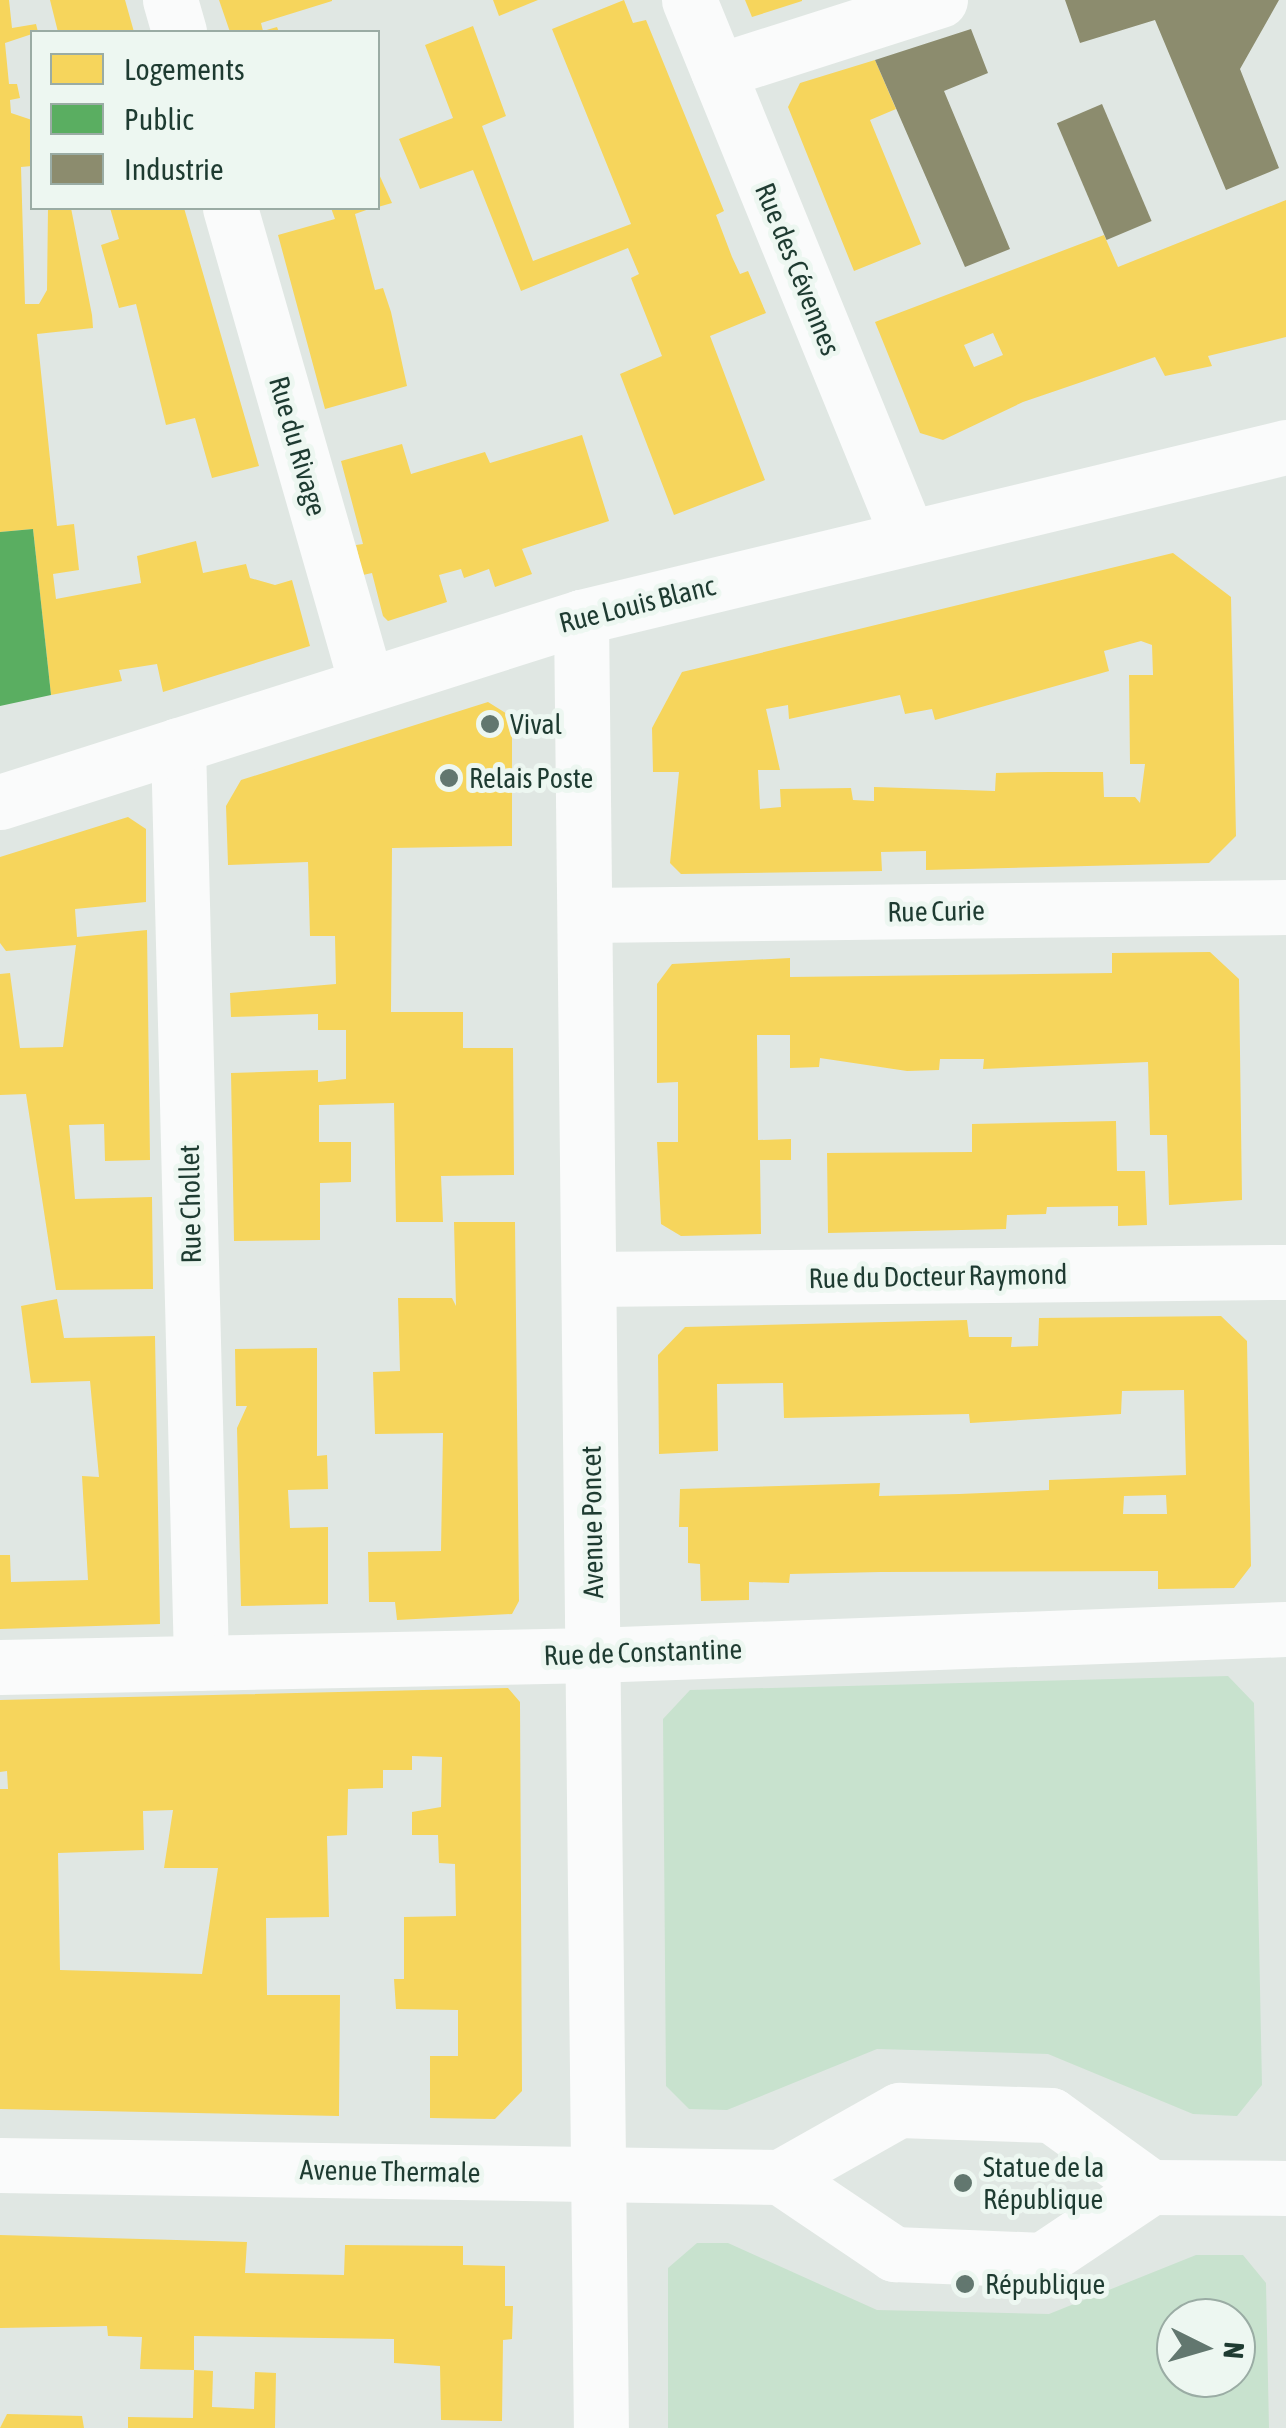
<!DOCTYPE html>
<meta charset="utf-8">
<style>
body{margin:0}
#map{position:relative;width:1286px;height:2428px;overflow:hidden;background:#e0e7e3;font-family:"Asap Condensed",sans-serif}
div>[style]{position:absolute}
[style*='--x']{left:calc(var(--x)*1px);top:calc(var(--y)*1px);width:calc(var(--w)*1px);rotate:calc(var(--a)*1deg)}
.green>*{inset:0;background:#c8e2ce}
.homes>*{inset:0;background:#f6d55c}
.public>*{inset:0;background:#5aae61}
.industry>*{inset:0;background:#8c8c6e;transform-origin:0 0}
.minor>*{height:55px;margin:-27.5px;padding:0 27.5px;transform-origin:27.5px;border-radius:27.5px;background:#fafbfb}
.dots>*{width:28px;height:28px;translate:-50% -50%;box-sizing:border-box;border:5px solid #edf7f1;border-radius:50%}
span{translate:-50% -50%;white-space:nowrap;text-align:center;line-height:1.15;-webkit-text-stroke:10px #edf7f1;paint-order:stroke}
.street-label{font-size:28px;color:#1e3b31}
.poi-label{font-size:28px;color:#1e3b31}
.left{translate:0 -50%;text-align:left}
.legend{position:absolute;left:30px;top:30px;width:350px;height:180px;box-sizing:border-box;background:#edf7f1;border:2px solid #9aaca4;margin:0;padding:12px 18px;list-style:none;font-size:30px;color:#1e3b31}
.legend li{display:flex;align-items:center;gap:20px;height:50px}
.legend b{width:50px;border:2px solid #9aaca4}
.north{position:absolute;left:1156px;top:2298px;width:100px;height:100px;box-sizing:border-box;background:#edf7f1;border:2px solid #9aaca4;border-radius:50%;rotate:95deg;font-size:28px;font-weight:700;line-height:40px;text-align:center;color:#1e3b31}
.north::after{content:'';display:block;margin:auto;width:35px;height:45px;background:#62776f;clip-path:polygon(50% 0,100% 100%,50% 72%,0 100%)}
</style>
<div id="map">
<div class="green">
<div style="clip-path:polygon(1228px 1676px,1254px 1703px,1256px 1793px,1262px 2085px,1237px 2116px,1193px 2114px,1048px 2054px,877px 2049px,727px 2110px,689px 2109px,666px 2086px,663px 1719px,690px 1690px)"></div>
<div style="clip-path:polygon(evenodd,697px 2243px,728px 2243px,877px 2310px,1049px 2314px,1196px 2255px,1243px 2255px,1266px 2283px,1269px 2428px,668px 2428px,668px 2268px,697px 2243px,1176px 2318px,1236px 2318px,1236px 2378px,1176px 2378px,1176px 2318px)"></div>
</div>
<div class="homes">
<div style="clip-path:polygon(0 0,9px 0,12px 28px,36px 24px,38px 32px,5px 43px,9px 84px,17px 84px,20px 98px,10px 100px,11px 113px,32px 120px,32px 166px,21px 167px,25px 304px,39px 304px,47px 290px,48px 208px,71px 208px,92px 315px,93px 328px,37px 334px,57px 526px,74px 524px,79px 570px,53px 574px,56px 599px,141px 583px,137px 556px,196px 541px,203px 573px,246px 564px,250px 578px,275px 585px,292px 580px,310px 646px,163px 692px,157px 664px,119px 670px,122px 681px,51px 695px,33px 529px,0 532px)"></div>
<div style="clip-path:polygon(50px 0,125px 0,134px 32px,58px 32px)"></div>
<div style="clip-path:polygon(219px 0,332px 0,332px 1px,261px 23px,263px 31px,277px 27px,279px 32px,230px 32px)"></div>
<div style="clip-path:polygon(493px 0,538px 0,499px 16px)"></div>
<div style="clip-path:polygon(624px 0,633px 23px,646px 20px,724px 211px,716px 215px,732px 257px,740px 274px,748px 271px,766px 313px,710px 336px,765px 480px,674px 515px,620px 374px,662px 356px,631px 278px,639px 274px,628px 248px,521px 291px,473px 170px,420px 189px,399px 139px,453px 118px,425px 45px,473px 26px,506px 116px,482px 126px,533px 261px,631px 224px,552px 29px)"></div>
<div style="clip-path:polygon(745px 0,802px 0,802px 1px,752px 17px)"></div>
<div style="clip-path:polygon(875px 60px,896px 109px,870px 120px,921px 244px,854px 271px,788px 107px,800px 83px)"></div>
<div style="clip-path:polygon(378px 172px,392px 203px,378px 207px)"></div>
<div style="clip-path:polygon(evenodd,1286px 200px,1286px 337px,1208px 356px,1212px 366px,1165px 376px,1155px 357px,1023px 402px,943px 440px,920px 433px,875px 322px,1104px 235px,1118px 267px,1286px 200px,993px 333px,1003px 355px,974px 367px,964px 345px,993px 333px)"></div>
<div style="clip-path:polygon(110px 208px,184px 208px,259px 466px,212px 478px,195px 418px,166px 425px,136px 304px,119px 308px,101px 245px,119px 239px)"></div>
<div style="clip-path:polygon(331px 208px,372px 208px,355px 214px,375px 290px,383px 288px,391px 312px,407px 386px,325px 409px,278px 235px,335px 219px)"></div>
<div style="clip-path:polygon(582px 435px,609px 521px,522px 549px,532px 574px,495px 587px,489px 569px,464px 578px,461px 569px,439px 575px,447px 602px,388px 621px,383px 616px,372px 573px,363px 575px,356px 545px,363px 544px,341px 461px,402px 444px,411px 474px,485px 452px,490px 463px)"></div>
<div style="clip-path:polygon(evenodd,1173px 553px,1231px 597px,1236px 836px,1209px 863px,926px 870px,926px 851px,881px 852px,882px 871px,681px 874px,670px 863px,679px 772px,653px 772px,652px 728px,682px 672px,1173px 553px,1141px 641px,1152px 645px,1153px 675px,1129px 675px,1130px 764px,1145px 764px,1140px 803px,1135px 797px,1104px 797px,1103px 772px,1049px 772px,996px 773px,995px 791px,874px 787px,874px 801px,853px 800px,851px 788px,780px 789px,781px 807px,760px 809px,758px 770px,780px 770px,766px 709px,788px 705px,789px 719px,900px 695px,905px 714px,932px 709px,935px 720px,1109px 671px,1104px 651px,1141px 641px)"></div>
<div style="clip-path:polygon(488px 702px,512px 717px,512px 846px,392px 848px,391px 1012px,463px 1012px,463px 1048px,513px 1048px,514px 1175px,441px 1176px,443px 1222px,396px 1222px,394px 1103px,319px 1105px,319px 1142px,351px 1142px,351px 1182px,320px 1183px,320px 1240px,234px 1241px,231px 1073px,318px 1070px,318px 1082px,346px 1079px,346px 1030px,318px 1030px,318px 1014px,231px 1017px,230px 993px,336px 984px,335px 936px,310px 936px,308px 862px,228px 865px,226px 806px,241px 780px)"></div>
<div style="clip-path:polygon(128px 817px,146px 829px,146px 902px,75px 909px,77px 937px,147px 930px,150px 1160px,105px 1161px,104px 1124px,69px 1125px,75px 1199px,152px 1197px,153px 1289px,56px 1290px,26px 1094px,0 1095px,0 974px,10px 973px,20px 1048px,63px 1047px,76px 945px,6px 951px,0 943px,0 857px)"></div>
<div style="clip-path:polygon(1210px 952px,1239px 979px,1242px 1200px,1169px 1205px,1167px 1135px,1150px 1135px,1148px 1062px,983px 1069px,984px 1059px,940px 1059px,939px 1070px,907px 1071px,820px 1058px,819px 1067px,790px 1068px,790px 1035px,757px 1035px,758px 1140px,791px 1139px,791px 1160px,760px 1160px,761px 1234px,681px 1236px,661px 1224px,657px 1142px,678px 1142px,678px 1082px,657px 1083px,657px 984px,672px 964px,790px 958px,790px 977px,1112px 973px,1112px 953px)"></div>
<div style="clip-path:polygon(1116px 1121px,1117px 1171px,1145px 1171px,1147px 1225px,1118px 1226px,1118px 1206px,1047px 1207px,1046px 1214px,1007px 1215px,1006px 1229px,828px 1233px,827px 1153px,972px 1152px,972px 1124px)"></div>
<div style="clip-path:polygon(454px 1222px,515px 1222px,519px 1601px,512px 1614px,397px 1620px,395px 1602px,369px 1602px,368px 1552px,441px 1551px,443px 1433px,375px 1434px,373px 1372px,400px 1371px,398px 1298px,452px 1298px,456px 1306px)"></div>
<div style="clip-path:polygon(57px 1299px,64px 1338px,155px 1336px,160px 1624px,0 1629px,0 1555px,10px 1555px,11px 1582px,88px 1580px,82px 1476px,99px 1477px,90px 1381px,31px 1383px,21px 1306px)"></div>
<div style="clip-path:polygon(evenodd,1221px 1316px,1247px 1341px,1251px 1566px,1234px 1588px,1158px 1589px,1158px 1571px,881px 1572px,790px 1574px,789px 1583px,749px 1582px,749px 1600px,701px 1601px,700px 1564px,688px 1563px,688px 1527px,679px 1527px,680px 1489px,880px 1483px,879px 1496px,959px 1494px,1049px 1490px,1049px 1480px,1186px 1475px,1184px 1390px,1122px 1391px,1121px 1414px,970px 1423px,969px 1414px,784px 1418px,783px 1383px,717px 1384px,718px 1451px,659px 1454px,658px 1355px,685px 1327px,967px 1320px,969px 1337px,1012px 1337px,1011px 1347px,1038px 1346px,1039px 1318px,1221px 1316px,1166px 1495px,1167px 1514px,1123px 1514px,1124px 1496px,1166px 1495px)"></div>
<div style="clip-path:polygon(317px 1348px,317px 1456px,327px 1455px,328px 1489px,288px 1490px,290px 1528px,328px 1527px,328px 1604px,241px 1606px,237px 1428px,247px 1406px,236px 1406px,235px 1349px)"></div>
<div style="clip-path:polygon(evenodd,508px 1688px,520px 1702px,522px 2091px,495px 2119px,430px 2118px,430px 2056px,458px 2056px,458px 2010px,396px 2009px,394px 1979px,404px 1979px,404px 1917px,456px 1916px,455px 1864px,439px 1863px,438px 1835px,412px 1835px,412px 1812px,441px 1807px,442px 1757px,412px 1756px,412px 1770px,383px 1770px,383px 1788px,348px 1789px,347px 1835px,327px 1836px,329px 1917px,266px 1918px,267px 1995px,340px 1995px,339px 2116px,0 2109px,0 1789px,8px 1789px,7px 1771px,0 1772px,0 1700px,508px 1688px,173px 1810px,164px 1868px,218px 1868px,202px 1974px,60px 1970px,58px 1853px,144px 1850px,143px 1811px,173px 1810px)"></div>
<div style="clip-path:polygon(0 2235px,247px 2242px,245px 2273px,344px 2275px,345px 2245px,463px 2246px,463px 2265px,505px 2266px,505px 2306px,513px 2306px,512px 2339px,503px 2340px,502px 2421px,441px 2420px,440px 2366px,394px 2363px,394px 2339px,194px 2336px,194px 2370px,213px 2371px,212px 2407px,254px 2409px,255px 2372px,276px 2373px,275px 2428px,128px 2428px,128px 2417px,193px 2418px,194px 2370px,140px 2369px,142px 2337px,108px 2336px,107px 2326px,0 2328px)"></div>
<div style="clip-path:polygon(7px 2414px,82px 2416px,84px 2428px,0 2428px)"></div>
</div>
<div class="public">
<div style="clip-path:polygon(33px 529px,51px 695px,0 706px,0 532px)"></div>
</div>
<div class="industry">
<div style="clip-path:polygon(1065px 0,1279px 0,1240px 69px,1279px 168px,1226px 190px,1155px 20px,1080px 43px)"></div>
<div style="clip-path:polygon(971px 29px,988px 73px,944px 91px,1010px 249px,965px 267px,875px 60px)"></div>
<div style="left:1102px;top:104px;width:127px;height:49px;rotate:67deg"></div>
</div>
<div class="minor">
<div style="--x:170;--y:0;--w:33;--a:74"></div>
<div style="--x:689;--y:0;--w:580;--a:67.81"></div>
<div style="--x:718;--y:71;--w:233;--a:-17.7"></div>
<div style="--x:230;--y:208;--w:496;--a:74"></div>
<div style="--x:581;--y:617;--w:1811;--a:89.37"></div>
<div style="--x:178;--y:745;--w:918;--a:88.56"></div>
<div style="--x:0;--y:802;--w:610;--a:-17.66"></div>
<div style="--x:581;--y:617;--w:725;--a:-13.56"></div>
<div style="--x:585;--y:915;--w:701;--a:-0.65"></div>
<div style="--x:590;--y:1279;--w:696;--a:-0.58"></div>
<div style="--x:0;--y:1667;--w:594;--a:-1.16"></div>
<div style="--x:594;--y:1655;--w:692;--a:-2.15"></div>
<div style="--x:0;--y:2165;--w:780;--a:0.88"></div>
<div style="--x:780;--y:2177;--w:137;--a:-29.4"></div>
<div style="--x:899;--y:2110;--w:152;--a:1.9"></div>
<div style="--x:1051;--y:2115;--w:123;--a:35.8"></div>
<div style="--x:780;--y:2177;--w:138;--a:34"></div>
<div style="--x:894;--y:2254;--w:148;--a:2.3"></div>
<div style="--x:1042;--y:2260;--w:131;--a:-33.8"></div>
<div style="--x:1151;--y:2187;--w:135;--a:0.4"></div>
</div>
<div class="dots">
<div style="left:490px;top:724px;background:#62776f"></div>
<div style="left:449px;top:778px;background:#62776f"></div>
<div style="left:963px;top:2183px;background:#62776f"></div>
<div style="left:965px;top:2284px;background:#62776f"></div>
</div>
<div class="street-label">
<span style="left:798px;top:269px;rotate:68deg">Rue des Cévennes</span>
<span style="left:298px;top:446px;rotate:74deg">Rue du Rivage</span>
<span style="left:637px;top:604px;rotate:-14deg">Rue Louis Blanc</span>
<span style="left:936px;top:911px;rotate:-1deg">Rue Curie</span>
<span style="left:190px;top:1204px;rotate:-91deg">Rue Chollet</span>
<span style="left:938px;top:1276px;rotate:-1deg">Rue du Docteur Raymond</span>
<span style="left:592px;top:1522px;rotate:-91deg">Avenue Poncet</span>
<span style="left:643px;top:1652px;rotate:-2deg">Rue de Constantine</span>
<span style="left:390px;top:2171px;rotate:1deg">Avenue Thermale</span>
</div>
<div class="poi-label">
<span class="left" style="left:510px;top:724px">Vival</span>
<span class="left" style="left:469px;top:778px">Relais Poste</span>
<span class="left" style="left:983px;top:2183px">Statue de la<br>République</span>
<span class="left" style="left:985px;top:2284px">République</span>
</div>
<ul class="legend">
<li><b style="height:28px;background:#f6d55c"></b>Logements</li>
<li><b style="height:28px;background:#5aae61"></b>Public</li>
<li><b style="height:28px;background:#8c8c6e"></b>Industrie</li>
</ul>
<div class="north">N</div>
</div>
